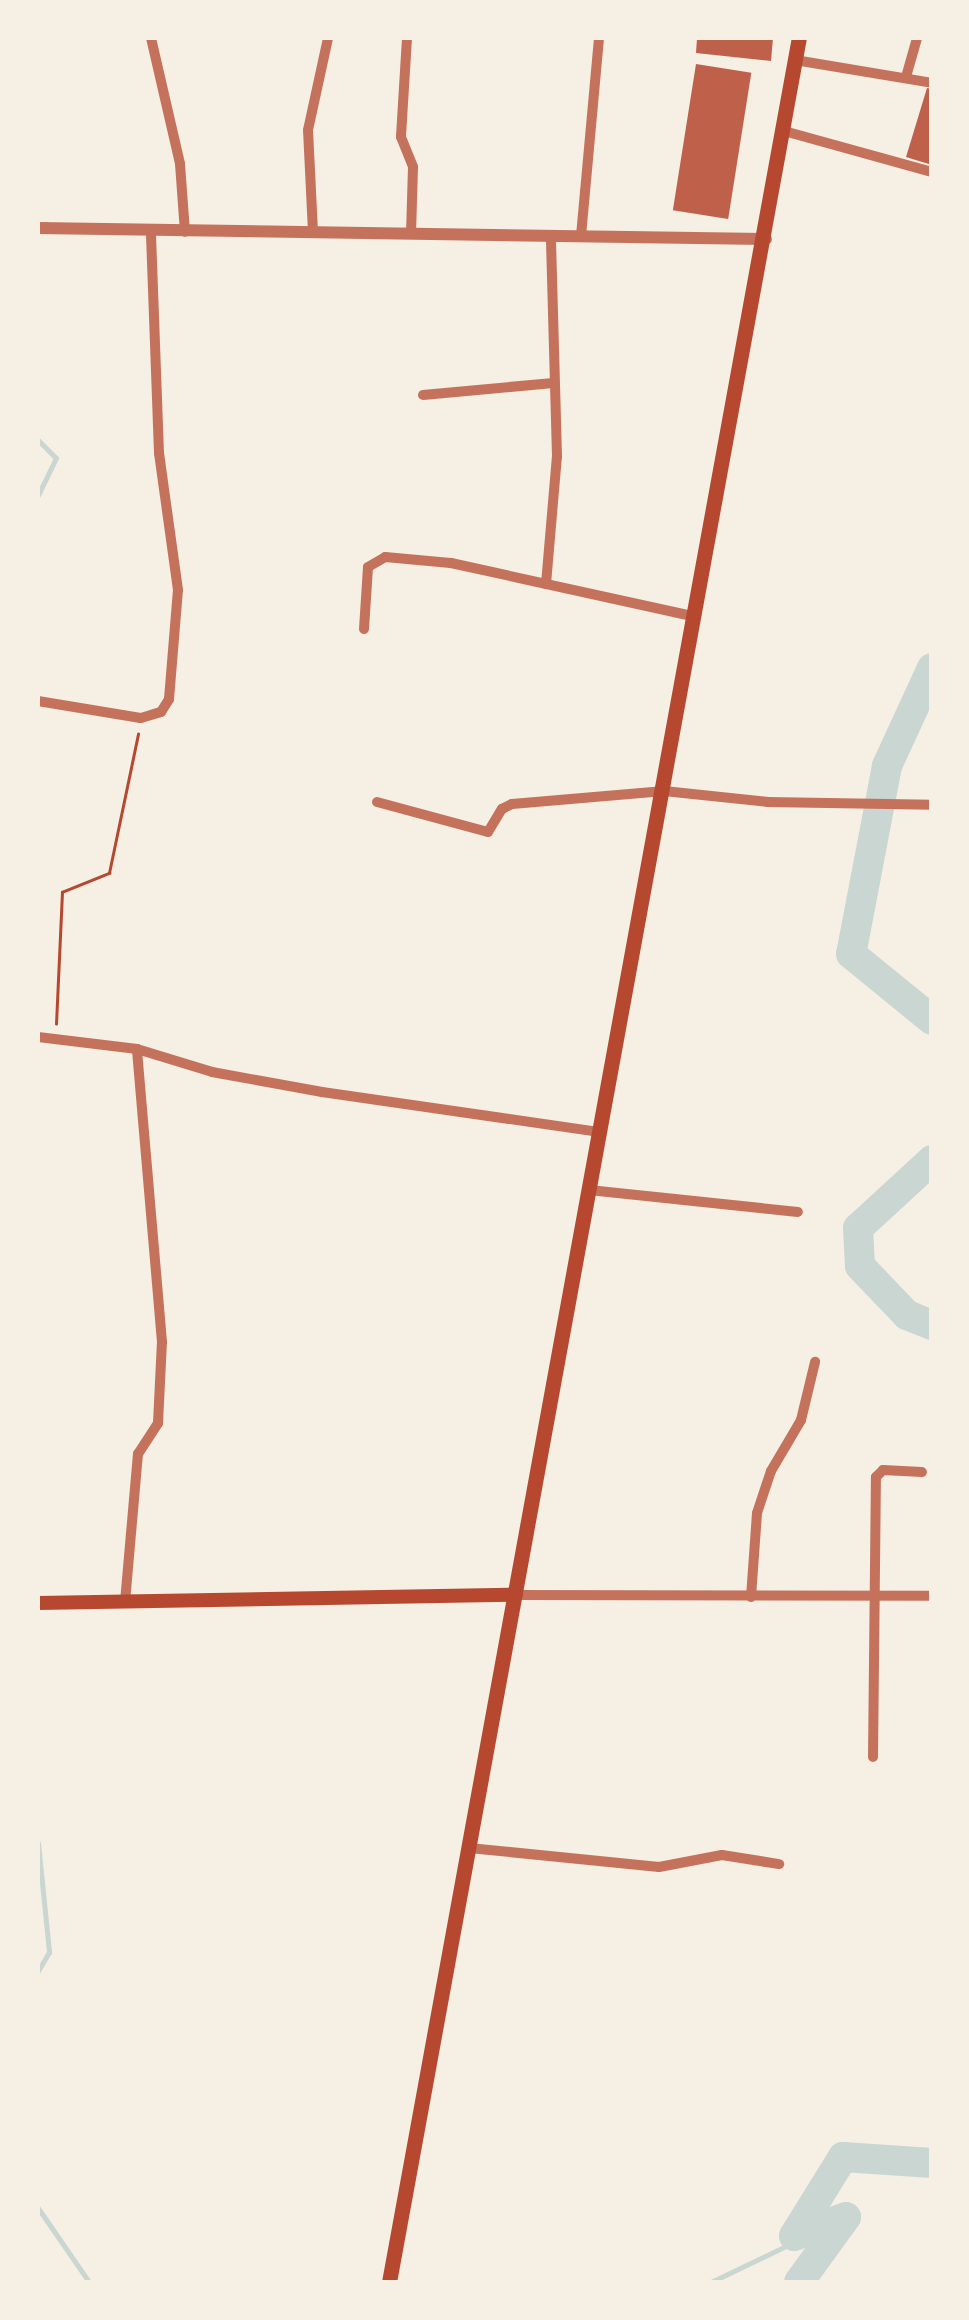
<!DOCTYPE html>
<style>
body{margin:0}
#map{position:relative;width:969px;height:2320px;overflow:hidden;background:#f6efe4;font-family:"Space Grotesk",sans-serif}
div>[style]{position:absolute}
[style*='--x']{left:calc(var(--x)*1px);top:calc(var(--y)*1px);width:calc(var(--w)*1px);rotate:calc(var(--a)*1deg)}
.stream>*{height:5px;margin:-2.5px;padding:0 2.5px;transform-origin:2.5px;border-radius:2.5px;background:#c9d6d2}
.river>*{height:30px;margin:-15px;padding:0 15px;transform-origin:15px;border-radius:15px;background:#c9d6d2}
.building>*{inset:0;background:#bf614a;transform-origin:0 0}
.path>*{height:2.5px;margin:-1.25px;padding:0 1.25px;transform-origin:1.25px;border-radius:1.25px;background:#b5482f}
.minor>*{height:10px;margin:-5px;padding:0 5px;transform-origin:5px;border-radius:5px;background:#c5725c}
.tertiary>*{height:12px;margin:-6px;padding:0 6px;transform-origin:6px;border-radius:6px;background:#c5725c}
.secondary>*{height:14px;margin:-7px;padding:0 7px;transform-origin:7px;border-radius:7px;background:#b5482f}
.primary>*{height:15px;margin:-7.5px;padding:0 7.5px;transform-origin:7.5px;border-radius:7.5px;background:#b5482f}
span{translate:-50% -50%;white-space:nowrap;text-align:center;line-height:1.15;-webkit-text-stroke:8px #f6efe4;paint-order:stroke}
.frame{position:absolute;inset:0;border:40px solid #f6efe4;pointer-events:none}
</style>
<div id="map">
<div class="stream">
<div style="--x:38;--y:440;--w:25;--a:45"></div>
<div style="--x:56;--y:458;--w:41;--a:115.9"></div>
<div style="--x:38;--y:1843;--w:110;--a:84.2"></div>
<div style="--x:49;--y:1952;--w:22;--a:120"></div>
<div style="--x:38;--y:2208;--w:90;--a:55.4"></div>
<div style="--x:711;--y:2282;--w:150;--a:-25.7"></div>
</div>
<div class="river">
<div style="--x:932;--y:668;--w:108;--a:114.7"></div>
<div style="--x:887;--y:766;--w:191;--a:100.8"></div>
<div style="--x:851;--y:954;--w:104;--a:39.2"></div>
<div style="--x:932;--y:1160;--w:100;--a:137.4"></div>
<div style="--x:858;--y:1228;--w:38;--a:87"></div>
<div style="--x:860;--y:1266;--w:68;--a:46.2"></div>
<div style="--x:907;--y:1315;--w:27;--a:22"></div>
<div style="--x:799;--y:2282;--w:80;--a:-54.1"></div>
<div style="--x:846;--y:2217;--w:55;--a:159.9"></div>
<div style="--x:794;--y:2236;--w:93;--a:-58.2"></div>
<div style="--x:843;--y:2157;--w:89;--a:3.9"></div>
</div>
<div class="building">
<div style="clip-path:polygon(697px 38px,773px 38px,771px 61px,696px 53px)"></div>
<div style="left:696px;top:64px;width:56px;height:148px;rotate:9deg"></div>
<div style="clip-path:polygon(927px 88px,932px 89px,932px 165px,906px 157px)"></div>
</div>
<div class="path">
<div style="--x:56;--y:1024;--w:132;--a:-87.4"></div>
<div style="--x:62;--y:892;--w:51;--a:-22"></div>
<div style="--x:109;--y:873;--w:142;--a:-78.2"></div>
</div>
<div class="minor">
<div style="--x:151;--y:38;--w:129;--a:77"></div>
<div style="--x:180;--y:164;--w:68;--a:85.8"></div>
<div style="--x:407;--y:38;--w:99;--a:93.5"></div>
<div style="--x:401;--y:137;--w:32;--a:68"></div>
<div style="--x:413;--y:167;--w:66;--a:91.7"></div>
<div style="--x:795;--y:60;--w:139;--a:9.5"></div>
<div style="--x:906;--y:77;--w:41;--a:-74.2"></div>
<div style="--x:784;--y:131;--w:154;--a:15.5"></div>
<div style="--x:313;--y:232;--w:102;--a:-92.8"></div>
<div style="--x:308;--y:130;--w:94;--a:-77.7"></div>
<div style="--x:581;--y:236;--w:199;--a:-84.8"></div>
<div style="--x:423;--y:395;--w:131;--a:-5.3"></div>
<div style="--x:546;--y:584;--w:128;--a:-85.1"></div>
<div style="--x:557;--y:456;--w:220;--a:-91.6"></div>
<div style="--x:364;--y:629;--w:62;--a:-86.3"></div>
<div style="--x:368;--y:567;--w:20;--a:-30"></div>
<div style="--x:385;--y:557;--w:66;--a:5.2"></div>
<div style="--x:451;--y:563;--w:248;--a:12.4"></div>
<div style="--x:38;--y:701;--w:104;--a:9.4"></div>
<div style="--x:141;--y:718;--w:21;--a:-17"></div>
<div style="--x:161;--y:712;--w:15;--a:-58"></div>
<div style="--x:169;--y:699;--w:109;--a:-85.3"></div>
<div style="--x:178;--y:590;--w:138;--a:-97.9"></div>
<div style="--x:159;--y:453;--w:221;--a:-92.1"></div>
<div style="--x:377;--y:802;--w:115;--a:15.1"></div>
<div style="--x:488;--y:832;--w:27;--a:-59"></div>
<div style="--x:502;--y:809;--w:11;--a:-27"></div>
<div style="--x:512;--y:804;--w:153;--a:-4.9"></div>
<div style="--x:664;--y:791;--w:105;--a:6"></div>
<div style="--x:768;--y:802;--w:164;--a:1"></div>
<div style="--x:38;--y:1037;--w:100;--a:6.9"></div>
<div style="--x:137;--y:1049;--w:78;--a:17"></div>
<div style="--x:212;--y:1072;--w:112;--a:10.3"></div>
<div style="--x:322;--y:1092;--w:281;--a:8.2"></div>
<div style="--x:589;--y:1190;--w:210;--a:6"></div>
<div style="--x:516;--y:1595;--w:416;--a:0.1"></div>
<div style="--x:751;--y:1597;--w:84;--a:-85.9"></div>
<div style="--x:757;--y:1513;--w:44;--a:-71.6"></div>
<div style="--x:771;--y:1471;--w:59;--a:-59.5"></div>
<div style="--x:801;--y:1420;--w:60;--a:-76.4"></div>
<div style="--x:125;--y:1602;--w:149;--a:-85"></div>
<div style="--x:138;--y:1454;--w:37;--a:-57"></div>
<div style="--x:158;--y:1423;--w:81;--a:-87.2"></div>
<div style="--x:162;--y:1342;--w:294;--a:-94.9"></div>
<div style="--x:873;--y:1757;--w:280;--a:-89.4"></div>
<div style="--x:876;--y:1477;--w:10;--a:-45"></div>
<div style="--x:883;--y:1470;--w:39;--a:3"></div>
<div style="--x:469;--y:1848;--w:191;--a:5.7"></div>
<div style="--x:659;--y:1867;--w:64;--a:-10.8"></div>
<div style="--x:722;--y:1855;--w:58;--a:9"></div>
</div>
<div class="tertiary">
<div style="--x:38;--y:228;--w:728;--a:0.87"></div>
</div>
<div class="secondary">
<div style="--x:38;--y:1603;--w:478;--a:-1"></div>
</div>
<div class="primary">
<div style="--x:389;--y:2282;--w:2281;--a:-79.65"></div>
</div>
<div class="frame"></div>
</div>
